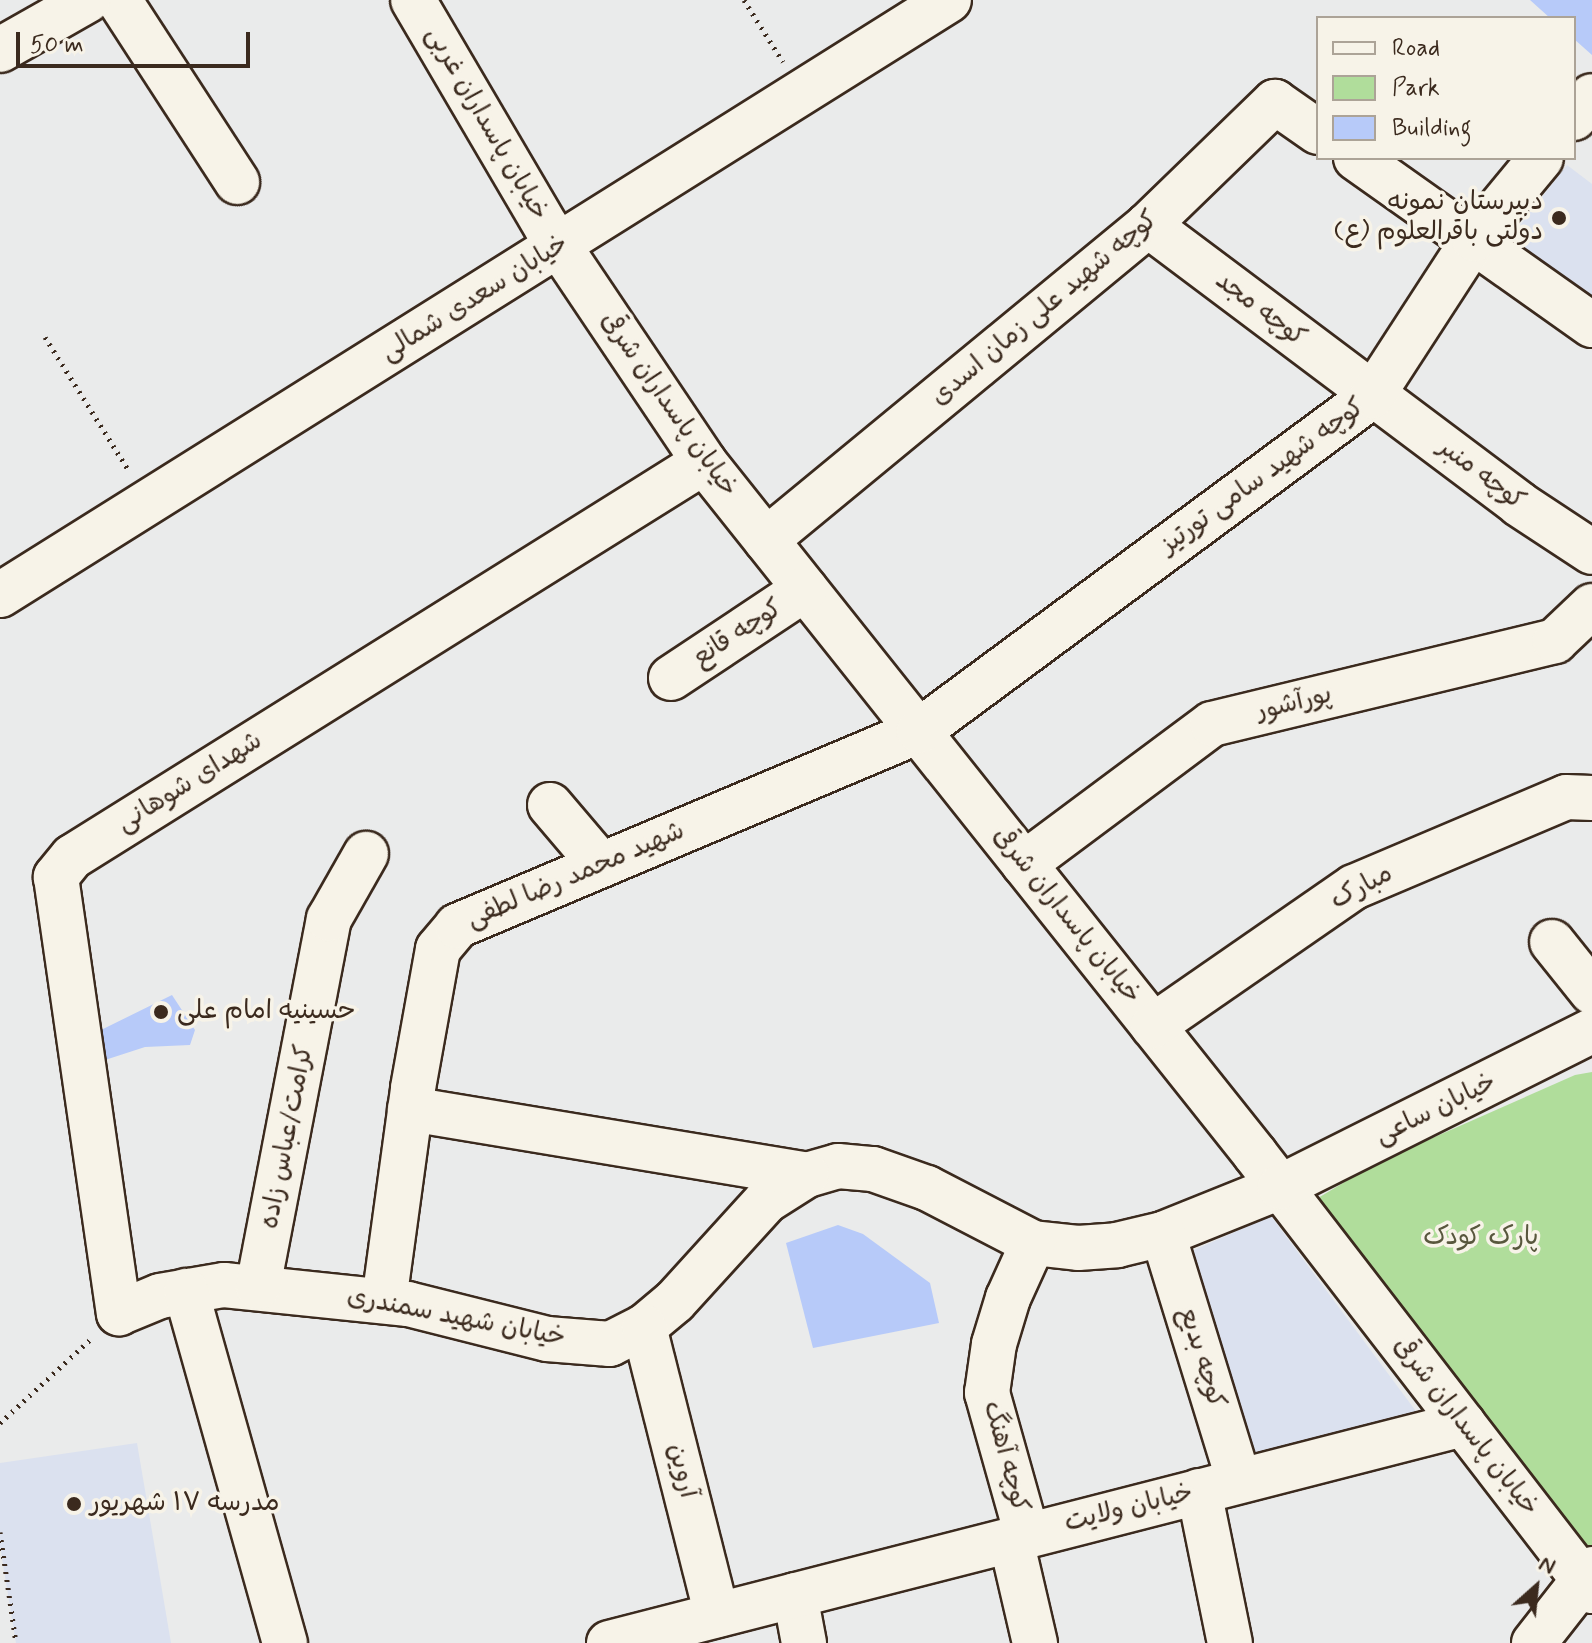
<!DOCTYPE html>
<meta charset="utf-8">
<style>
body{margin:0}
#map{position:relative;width:1592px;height:1643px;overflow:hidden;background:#eaebeb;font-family:Mynerve,"Playpen Sans Arabic",sans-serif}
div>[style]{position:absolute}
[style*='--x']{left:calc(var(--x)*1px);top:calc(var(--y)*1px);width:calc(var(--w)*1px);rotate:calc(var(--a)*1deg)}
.built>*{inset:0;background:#dbe1ef}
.green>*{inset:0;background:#b0dd9b}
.building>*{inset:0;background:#b7caf9}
.path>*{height:5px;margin-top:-2.5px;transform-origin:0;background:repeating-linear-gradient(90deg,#3b2a1e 0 2px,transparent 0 8px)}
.roads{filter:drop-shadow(2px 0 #3b2a1e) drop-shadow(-2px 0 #3b2a1e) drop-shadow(0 2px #3b2a1e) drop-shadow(0 -2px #3b2a1e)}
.minor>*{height:44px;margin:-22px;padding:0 22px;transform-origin:22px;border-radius:22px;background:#f7f3e8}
.dots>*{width:22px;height:22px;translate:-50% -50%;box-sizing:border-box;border:4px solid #f7f3e8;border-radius:50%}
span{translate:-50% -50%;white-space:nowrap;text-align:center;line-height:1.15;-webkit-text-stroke:7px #f7f3e8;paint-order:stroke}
.street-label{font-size:26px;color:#3b2a1e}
.poi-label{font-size:26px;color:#3b2a1e}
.right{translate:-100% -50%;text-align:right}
.left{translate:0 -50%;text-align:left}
.park-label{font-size:26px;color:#58573d}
.legend{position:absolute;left:1316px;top:16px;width:260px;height:144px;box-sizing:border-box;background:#f7f3e8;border:2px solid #aca397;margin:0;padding:10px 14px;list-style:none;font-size:24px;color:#3b2a1e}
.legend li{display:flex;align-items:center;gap:16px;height:40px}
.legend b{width:40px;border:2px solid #aca397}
.north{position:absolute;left:1496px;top:1547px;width:80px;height:80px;-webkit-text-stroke:6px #f7f3e8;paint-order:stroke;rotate:27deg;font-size:22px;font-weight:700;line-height:32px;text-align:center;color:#3b2a1e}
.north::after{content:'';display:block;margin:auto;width:28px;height:36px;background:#3b2a1e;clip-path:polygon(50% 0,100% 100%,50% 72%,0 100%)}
.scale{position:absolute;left:16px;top:32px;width:234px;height:36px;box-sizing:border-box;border:4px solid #3b2a1e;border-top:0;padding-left:10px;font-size:24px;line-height:28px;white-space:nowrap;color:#3b2a1e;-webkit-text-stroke:6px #f7f3e8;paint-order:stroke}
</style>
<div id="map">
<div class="built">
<div style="clip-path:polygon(1567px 165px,1592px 184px,1592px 319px,1500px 251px)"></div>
<div style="clip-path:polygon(1271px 1216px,1418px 1414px,1246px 1460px,1183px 1255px)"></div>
<div style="clip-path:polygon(137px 1443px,171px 1643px,16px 1643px,0 1546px,0 1463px)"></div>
</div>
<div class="green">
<div style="clip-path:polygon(1592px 1072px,1592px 1559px,1582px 1568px,1318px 1198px,1378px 1162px,1575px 1075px)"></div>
</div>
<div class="building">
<div style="clip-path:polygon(1530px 0,1592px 0,1592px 55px,1574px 39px,1574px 18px,1550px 18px)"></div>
<div style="clip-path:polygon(172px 995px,195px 1030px,190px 1045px,145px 1047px,105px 1060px,99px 1031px)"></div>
<div style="clip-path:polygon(838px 1225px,863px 1234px,930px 1283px,939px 1323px,813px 1348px,786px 1243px)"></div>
</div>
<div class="path">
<div style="--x:744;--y:0;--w:73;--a:57.8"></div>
<div style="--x:45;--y:337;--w:158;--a:57.9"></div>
<div style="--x:0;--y:1423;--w:127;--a:-42.8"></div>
<div style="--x:0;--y:1532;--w:112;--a:81.8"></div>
</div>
<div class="roads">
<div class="minor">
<div style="--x:119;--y:0;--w:217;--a:57"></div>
<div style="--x:413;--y:0;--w:264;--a:59.6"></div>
<div style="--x:547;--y:228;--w:282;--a:56.1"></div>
<div style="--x:704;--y:462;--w:885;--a:51.47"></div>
<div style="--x:1255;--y:1154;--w:552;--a:52.36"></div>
<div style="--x:0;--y:50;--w:101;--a:-29.6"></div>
<div style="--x:1574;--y:118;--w:28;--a:-51"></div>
<div style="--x:1356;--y:158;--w:289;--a:35.3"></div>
<div style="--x:1148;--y:225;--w:464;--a:36.9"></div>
<div style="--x:1519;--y:504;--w:87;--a:33.3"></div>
<div style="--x:704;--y:462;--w:745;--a:147.99"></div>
<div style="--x:72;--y:857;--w:26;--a:129"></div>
<div style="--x:56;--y:877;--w:441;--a:81.8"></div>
<div style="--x:119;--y:1313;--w:44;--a:-22.5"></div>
<div style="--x:160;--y:1296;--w:65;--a:-9.8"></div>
<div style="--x:224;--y:1285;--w:185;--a:5.9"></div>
<div style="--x:408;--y:1304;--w:143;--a:14.1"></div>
<div style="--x:547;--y:1339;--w:63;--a:4.5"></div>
<div style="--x:610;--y:1344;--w:38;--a:-27"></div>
<div style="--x:644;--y:1327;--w:40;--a:-40"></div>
<div style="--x:675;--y:1301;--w:135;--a:-47.7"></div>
<div style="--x:766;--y:1201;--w:49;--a:-32.4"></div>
<div style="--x:807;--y:1175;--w:32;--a:-16"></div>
<div style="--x:838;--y:1166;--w:35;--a:5"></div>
<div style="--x:873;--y:1169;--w:57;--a:19.4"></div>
<div style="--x:927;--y:1188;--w:119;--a:27.4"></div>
<div style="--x:1033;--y:1243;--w:45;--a:6.3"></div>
<div style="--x:1078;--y:1248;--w:39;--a:-4"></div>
<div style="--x:1117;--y:1245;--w:47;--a:-13.4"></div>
<div style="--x:1163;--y:1234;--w:126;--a:-21.9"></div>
<div style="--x:1280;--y:1187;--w:349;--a:-26.6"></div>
<div style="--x:766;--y:540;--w:495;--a:-39.5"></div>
<div style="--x:1148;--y:225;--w:177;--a:-44.1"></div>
<div style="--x:1275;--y:102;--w:52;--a:34.9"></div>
<div style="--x:0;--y:595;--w:1120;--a:-32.09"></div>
<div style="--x:671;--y:678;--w:161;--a:-33.6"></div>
<div style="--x:550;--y:805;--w:79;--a:49.6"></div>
<div style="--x:1024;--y:864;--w:234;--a:-36.7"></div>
<div style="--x:1212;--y:724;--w:353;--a:-13.6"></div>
<div style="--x:1555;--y:641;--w:51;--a:-43.4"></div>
<div style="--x:1552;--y:942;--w:64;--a:51.3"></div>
<div style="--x:1153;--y:1026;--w:244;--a:-34.7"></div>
<div style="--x:1354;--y:887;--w:230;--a:-23"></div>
<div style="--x:1566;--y:797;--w:26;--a:2"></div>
<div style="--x:410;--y:1109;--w:402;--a:9.4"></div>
<div style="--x:1163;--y:1234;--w:258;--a:72.9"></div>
<div style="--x:258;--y:1287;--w:375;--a:-79.1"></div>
<div style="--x:329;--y:919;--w:75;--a:-60.4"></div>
<div style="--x:186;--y:1291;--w:366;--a:74.3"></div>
<div style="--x:384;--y:1301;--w:215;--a:-82.2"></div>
<div style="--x:413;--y:1088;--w:141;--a:-79.8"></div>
<div style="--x:438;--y:949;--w:30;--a:-50"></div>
<div style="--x:457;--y:926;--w:501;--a:-22.88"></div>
<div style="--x:919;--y:731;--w:563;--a:-36.48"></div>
<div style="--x:1372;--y:396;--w:187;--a:-57"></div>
<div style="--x:1474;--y:239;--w:105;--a:-50.4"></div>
<div style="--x:644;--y:1327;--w:297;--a:75.8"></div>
<div style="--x:1199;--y:1491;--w:155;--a:78.5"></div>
<div style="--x:1027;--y:1535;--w:148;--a:-105.7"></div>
<div style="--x:987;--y:1393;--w:49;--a:-81.9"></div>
<div style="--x:994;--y:1344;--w:48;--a:-73.1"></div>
<div style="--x:1008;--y:1298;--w:60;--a:-65.6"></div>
<div style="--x:1011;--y:1540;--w:106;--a:76.9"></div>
<div style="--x:795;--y:1595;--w:49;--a:79.4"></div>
<div style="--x:609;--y:1643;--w:882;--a:-14.38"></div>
<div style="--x:1534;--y:1643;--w:94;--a:-51.9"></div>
</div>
</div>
<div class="dots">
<div style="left:1559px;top:218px;background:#3b2a1e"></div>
<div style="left:161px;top:1012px;background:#3b2a1e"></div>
<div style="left:74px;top:1504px;background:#3b2a1e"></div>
</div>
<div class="street-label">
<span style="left:486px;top:124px;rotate:60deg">خیابان پاسداران غربی</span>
<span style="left:475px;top:299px;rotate:-32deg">خیابان سعدی شمالی</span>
<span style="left:1045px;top:309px;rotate:-40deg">کوچه شهید علی زمان اسدی</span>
<span style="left:1260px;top:310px;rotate:37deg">کوچه مجد</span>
<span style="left:668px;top:405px;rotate:55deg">خیابان پاسداران شرقی</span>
<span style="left:1481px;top:475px;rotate:37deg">کوچه منبر</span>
<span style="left:1263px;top:477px;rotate:-36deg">کوچه شهید سامی تورتیز</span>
<span style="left:738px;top:634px;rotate:-33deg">کوچه قانع</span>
<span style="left:1294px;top:704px;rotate:-14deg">پورآشور</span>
<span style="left:190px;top:783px;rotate:-32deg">شهدای شوهانی</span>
<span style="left:576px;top:876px;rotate:-23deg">شهید محمد رضا لطفی</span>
<span style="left:1362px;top:888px;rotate:-28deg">مبارک</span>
<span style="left:1066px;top:916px;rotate:51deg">خیابان پاسداران شرقی</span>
<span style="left:1436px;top:1110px;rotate:-26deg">خیابان ساعی</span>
<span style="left:288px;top:1137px;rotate:-79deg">کرامت/عباس زاده</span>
<span style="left:456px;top:1318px;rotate:11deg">خیابان شهید سمندری</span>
<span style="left:1201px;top:1358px;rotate:73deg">کوچه بدیع</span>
<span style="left:1465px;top:1427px;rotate:52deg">خیابان پاسداران شرقی</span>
<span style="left:1005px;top:1457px;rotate:75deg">کوچه آهنگ</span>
<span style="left:681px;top:1471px;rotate:76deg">آروین</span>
<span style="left:1129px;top:1509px;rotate:-14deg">خیابان ولایت</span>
</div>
<div class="poi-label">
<span class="right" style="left:1543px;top:218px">دبیرستان نمونه<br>دولتی باقرالعلوم (ع)</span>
<span class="left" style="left:177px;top:1012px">حسینیه امام علی</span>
<span class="left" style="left:90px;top:1504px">مدرسه ۱۷ شهریور</span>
</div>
<div class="park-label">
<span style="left:1481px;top:1238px">پارک کودک</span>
</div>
<ul class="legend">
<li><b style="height:10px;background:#f7f3e8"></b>Road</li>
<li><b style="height:22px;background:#b0dd9b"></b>Park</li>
<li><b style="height:22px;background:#b7caf9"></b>Building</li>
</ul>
<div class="north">N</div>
<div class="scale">50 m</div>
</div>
